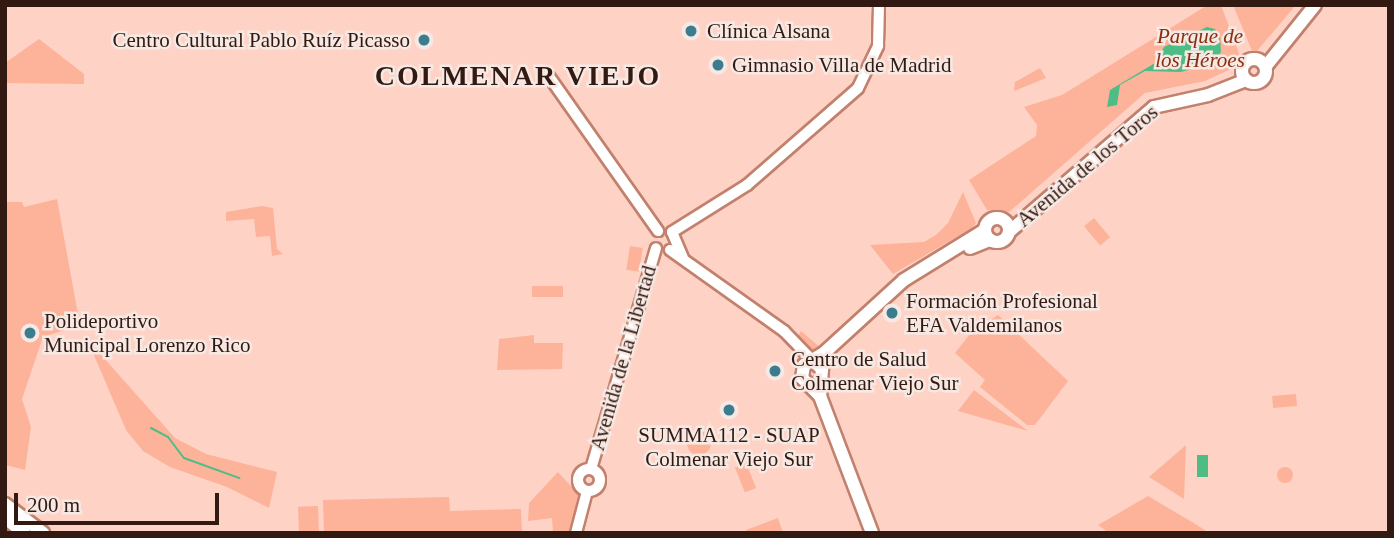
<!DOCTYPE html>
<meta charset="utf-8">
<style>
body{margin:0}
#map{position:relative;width:1394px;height:538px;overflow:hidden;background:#fed3c6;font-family:"Times New Roman",serif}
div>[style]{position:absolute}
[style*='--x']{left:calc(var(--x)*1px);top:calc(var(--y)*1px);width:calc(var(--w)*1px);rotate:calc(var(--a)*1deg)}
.green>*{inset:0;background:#fdb29a;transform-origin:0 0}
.round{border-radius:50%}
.water>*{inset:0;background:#4ebd85;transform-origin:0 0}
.stream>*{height:2px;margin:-1px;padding:0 1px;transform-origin:1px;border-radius:1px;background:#4ebd85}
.roads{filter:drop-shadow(2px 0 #c2816d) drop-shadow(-2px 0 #c2816d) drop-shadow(0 2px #c2816d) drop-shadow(0 -2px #c2816d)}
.minor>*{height:10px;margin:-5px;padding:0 5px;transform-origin:5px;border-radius:5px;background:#fff}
.minor>.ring{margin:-5px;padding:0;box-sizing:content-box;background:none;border:10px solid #fff;border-radius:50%}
.major>*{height:12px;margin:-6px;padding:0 6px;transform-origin:6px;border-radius:6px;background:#fff}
.major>.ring{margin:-6px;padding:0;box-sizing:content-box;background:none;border:12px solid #fff;border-radius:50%}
.dots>*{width:19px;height:19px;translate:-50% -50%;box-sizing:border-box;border:4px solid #f6e8e3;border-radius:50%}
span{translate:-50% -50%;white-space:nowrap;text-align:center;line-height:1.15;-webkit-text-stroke:5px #f6e8e3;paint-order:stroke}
.poi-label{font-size:21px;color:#321911}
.left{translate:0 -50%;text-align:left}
.right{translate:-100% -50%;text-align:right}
.park-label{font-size:21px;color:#892f0f;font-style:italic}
.street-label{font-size:21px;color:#321911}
.district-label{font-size:28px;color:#321911;font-weight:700;letter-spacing:2px}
.frame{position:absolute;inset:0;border:7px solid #321911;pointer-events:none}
.scale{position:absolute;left:14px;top:493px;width:205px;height:32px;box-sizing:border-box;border:4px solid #321911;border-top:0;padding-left:9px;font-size:21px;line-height:24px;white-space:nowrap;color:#321911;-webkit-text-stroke:5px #f6e8e3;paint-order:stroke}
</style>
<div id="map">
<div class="green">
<div style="clip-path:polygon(1221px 5px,1241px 59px,1235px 67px,1205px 81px,1145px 93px,1009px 212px,987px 210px,969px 180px,1036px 136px,1037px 125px,1024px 107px,1062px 95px,1206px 6px)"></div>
<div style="clip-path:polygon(1233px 5px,1296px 5px,1257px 51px,1252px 51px)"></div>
<div style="clip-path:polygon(39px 39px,84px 74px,84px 84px,5px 83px,5px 63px)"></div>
<div style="clip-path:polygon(1040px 68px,1046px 78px,1014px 91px,1015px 82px)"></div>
<div style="clip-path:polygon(963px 192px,976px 223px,972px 228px,893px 274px,870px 245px,924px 242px,936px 235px,948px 223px)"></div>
<div style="clip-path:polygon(57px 199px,79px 320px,71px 328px,43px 337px,22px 399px,31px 427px,25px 470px,5px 465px,5px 202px,22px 202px,24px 207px)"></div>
<div style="clip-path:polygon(262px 206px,273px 208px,277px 249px,283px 254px,272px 256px,270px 236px,256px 237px,254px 219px,226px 221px,226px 212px)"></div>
<div style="left:1094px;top:218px;width:25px;height:13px;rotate:50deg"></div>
<div style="left:630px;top:246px;width:13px;height:24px;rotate:9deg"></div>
<div style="left:532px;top:286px;width:31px;height:11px"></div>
<div style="clip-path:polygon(998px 315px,1068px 381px,1035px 425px,1027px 425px,980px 387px,985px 380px,955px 353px,969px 335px)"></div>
<div style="clip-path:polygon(801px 331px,823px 350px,819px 356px,807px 352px,798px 336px)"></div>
<div style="clip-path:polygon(534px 335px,534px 343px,563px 343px,562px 369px,497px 370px,499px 339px)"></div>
<div style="clip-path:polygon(87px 339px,175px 438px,206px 454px,277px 472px,269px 508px,227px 487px,170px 467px,143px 451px,126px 430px)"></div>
<div style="clip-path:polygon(974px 390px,1028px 431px,958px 411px)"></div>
<div style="left:1296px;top:394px;width:12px;height:24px;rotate:85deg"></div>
<div class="round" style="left:687px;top:431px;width:24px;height:24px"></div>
<div style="clip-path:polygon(1186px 445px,1184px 499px,1149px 477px)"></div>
<div style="left:746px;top:463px;width:27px;height:12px;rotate:68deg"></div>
<div class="round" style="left:1277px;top:467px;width:16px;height:16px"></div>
<div style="clip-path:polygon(558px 472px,581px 497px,571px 533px,553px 533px,552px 518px,528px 521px,529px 503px)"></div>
<div style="clip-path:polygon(1148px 496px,1197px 525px,1209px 533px,1109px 533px,1098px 525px)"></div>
<div style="clip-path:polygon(449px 497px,450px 511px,521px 509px,522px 533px,324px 533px,323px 500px)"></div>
<div style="left:318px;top:506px;width:27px;height:20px;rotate:88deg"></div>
<div style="clip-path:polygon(778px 518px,783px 533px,746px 533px,746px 530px)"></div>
</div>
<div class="water">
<div style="clip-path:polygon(1207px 27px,1215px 29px,1220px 37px,1221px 52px,1213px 63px,1181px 72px,1145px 71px,1120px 85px,1117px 105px,1107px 107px,1110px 90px,1155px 63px,1164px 47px)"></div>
<div style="left:1197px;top:455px;width:11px;height:22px"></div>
</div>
<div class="stream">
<div style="--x:151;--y:428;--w:19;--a:28"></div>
<div style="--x:168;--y:437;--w:26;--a:53"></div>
<div style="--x:184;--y:458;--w:59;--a:20"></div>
</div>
<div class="roads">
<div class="minor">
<div style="--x:548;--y:75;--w:191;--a:54.8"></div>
<div style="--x:672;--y:232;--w:89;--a:-32.1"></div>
<div style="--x:747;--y:185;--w:147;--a:-41.1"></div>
<div style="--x:858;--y:88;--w:47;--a:-64.5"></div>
<div style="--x:878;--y:46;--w:41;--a:-88.6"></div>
<div style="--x:672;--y:232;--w:28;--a:67"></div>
<div style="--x:670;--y:250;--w:140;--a:35.4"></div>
<div style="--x:784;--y:331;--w:43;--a:45.9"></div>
<div class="ring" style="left:578px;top:469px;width:12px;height:12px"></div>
<div style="--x:591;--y:469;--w:230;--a:-73.6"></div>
<div style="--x:576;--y:533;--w:43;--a:-75.3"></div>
</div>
<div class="major">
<div class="ring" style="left:1242px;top:59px;width:12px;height:12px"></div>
<div style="--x:1266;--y:66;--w:78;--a:-51.2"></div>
<div class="ring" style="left:985px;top:218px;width:12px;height:12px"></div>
<div style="--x:1010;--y:231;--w:190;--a:-40.7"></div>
<div style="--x:1154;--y:107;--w:55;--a:-12.5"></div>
<div style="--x:1208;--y:95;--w:41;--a:-21.5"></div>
<div style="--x:970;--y:248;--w:22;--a:-22"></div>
<div style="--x:814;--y:362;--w:11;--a:41"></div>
<div style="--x:822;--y:369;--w:27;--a:94"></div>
<div style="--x:820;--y:396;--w:147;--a:69.2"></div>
<div style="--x:820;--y:396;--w:25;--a:-135"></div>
<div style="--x:802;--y:378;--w:13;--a:-81"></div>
<div style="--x:804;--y:365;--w:23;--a:-31"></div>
<div style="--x:824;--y:353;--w:108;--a:-42.4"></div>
<div style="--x:904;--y:280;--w:95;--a:-31.7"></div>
<div style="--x:5;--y:504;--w:48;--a:37.3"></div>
<div style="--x:5;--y:518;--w:24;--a:38"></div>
</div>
</div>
<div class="dots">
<div style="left:691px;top:31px;background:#3b7d8f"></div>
<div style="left:424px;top:40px;background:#3b7d8f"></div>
<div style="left:718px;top:65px;background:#3b7d8f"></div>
<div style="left:892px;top:313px;background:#3b7d8f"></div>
<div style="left:30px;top:333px;background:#3b7d8f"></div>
<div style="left:775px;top:371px;background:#3b7d8f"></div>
<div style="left:729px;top:410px;background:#3b7d8f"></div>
</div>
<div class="poi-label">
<span class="left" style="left:707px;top:31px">Clínica Alsana</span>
<span class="right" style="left:410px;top:40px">Centro Cultural Pablo Ruíz Picasso</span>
<span class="left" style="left:732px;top:65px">Gimnasio Villa de Madrid</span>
<span class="left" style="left:906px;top:313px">Formación Profesional<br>EFA Valdemilanos</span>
<span class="left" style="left:44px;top:333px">Polideportivo<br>Municipal Lorenzo Rico</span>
<span class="left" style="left:791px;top:371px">Centro de Salud<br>Colmenar Viejo Sur</span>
<span style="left:729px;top:447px">SUMMA112 - SUAP<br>Colmenar Viejo Sur</span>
</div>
<div class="park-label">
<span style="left:1200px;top:48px">Parque de<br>los Héroes</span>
</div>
<div class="street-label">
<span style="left:1087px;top:166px;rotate:-40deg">Avenida de los Toros</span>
<span style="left:623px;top:358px;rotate:-74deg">Avenida de la Libertad</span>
</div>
<div class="district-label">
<span style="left:518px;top:76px">COLMENAR VIEJO</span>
</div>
<div class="frame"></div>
<div class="scale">200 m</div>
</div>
